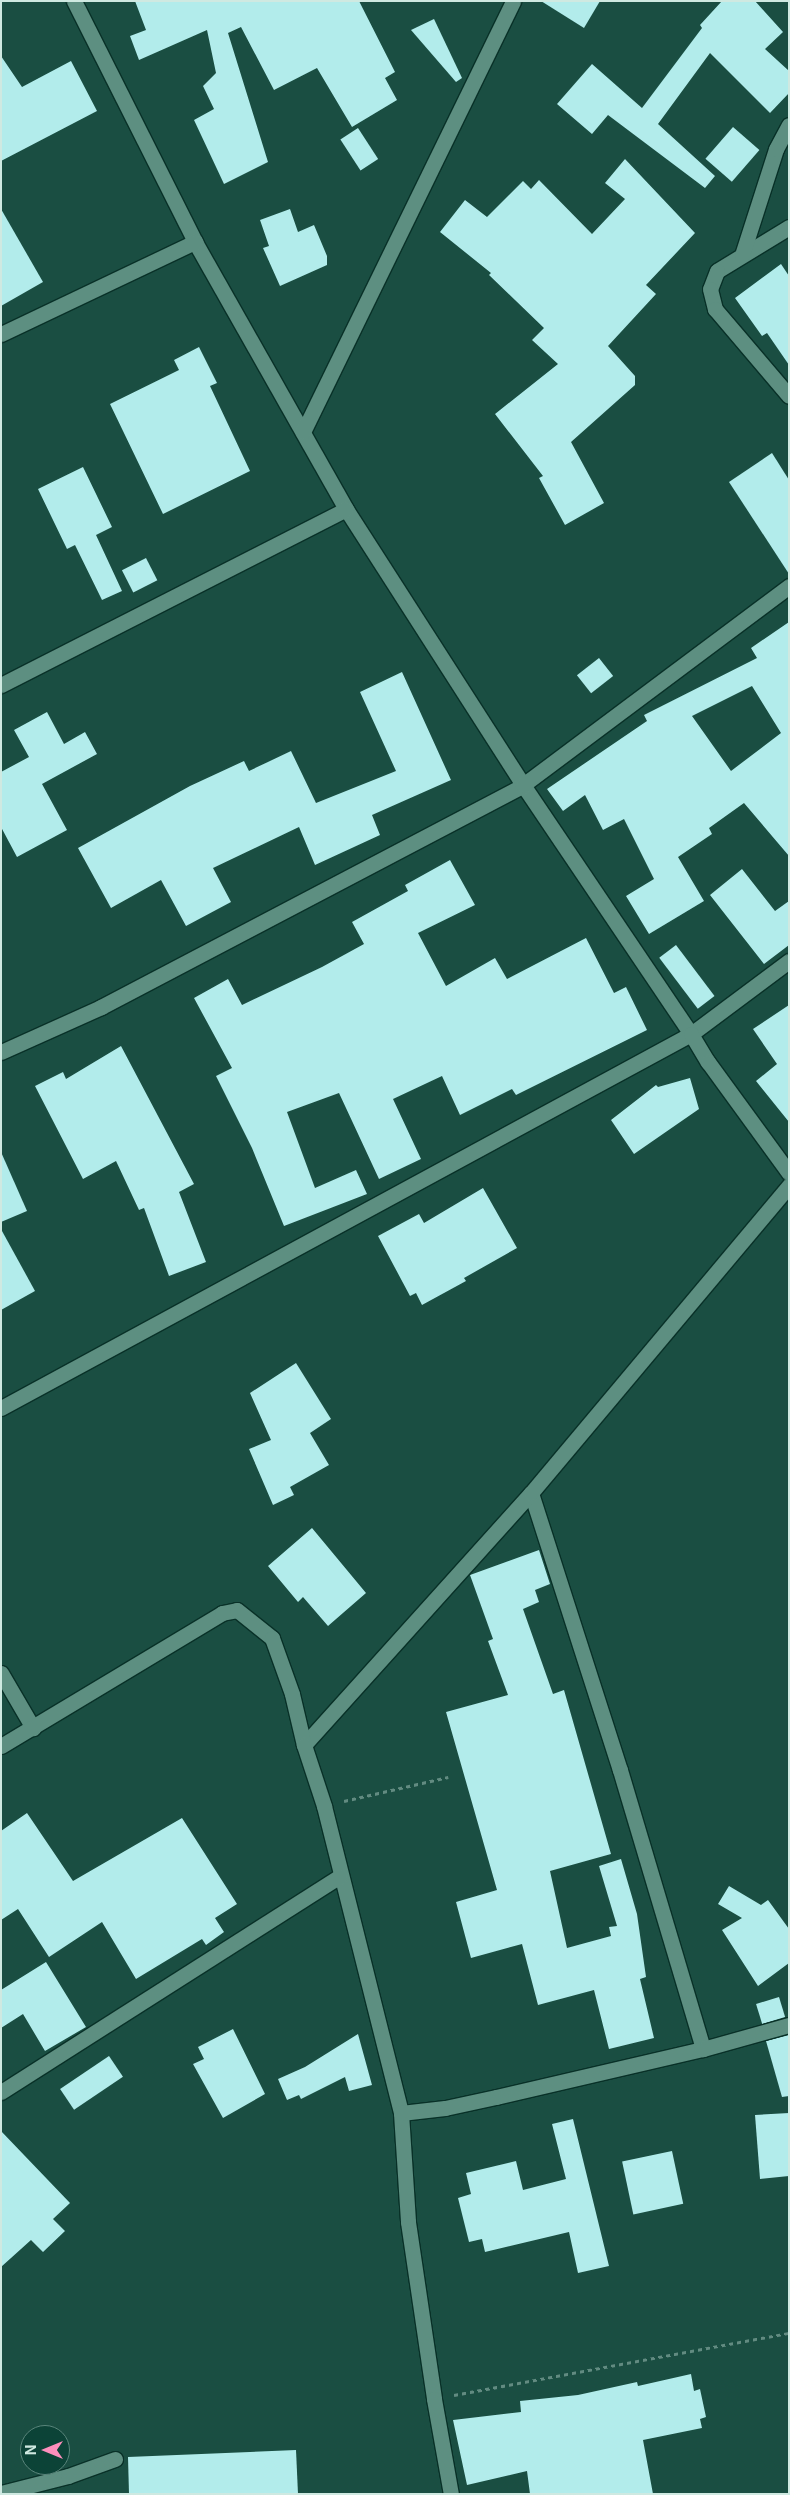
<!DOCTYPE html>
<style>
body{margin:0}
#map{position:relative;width:790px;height:2495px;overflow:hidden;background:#1a4e42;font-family:Inter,sans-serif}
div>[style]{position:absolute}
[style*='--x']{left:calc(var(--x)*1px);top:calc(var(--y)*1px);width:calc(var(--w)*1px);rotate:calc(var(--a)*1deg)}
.building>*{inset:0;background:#b2eceb;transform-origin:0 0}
.path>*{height:3px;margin-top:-1.5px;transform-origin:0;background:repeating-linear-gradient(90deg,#628b81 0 4px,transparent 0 8px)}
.roads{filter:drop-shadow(1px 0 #093128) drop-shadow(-1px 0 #093128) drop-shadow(0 1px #093128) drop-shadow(0 -1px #093128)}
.minor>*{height:15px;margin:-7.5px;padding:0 7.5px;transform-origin:7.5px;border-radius:7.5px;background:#5d8f81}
span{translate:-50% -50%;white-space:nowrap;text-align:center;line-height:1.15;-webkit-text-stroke:5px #0c4337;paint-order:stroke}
.frame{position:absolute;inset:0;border:2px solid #cfe9e1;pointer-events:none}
.north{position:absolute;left:20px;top:2425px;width:50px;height:50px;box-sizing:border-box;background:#0c4337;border:1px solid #5a857b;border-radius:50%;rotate:270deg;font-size:14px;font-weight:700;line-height:20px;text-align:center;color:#cfe9e1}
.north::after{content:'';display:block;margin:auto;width:18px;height:22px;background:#fe8ebc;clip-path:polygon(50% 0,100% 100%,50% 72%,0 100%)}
</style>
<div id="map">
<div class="building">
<div style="clip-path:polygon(135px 1px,359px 1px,395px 72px,385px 78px,397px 100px,352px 127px,317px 68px,274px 90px,241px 27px,228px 33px,268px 162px,224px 184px,194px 120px,214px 109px,203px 86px,216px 73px,207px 30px,139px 60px,130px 36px,146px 30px)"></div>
<div style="clip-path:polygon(541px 1px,600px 1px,584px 28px)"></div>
<div style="clip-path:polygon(722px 1px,755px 1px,783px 32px,765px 49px,789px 71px,789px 93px,770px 113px,710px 53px,658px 124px,715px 176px,705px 188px,608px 115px,592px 134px,557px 104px,592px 64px,642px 108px,702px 28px,700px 25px)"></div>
<div style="clip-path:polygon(434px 19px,462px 78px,456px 82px,411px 30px)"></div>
<div style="clip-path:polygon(1px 56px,22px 87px,71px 61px,97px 111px,1px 161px)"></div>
<div style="left:733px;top:127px;width:35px;height:42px;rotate:41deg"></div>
<div style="left:358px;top:128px;width:37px;height:21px;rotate:57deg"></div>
<div style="clip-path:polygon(625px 159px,695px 233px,646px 285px,656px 294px,608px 346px,635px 376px,635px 385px,571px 442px,604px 503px,565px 525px,539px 478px,543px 476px,495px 414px,558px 364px,532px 340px,544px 328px,489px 275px,491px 273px,440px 232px,465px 200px,487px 217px,523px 181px,531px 189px,539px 180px,592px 234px,625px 199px,605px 183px)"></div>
<div style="clip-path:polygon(1px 209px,43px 282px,1px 306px)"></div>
<div style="clip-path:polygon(290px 209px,298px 232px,314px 225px,327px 256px,327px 265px,280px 286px,263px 248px,269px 246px,260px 220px)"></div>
<div style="clip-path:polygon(781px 264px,789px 276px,789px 365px,767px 333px,762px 336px,735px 298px)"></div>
<div style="clip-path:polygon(199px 347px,217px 383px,210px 386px,250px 471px,163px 514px,110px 404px,179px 370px,174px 360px)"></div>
<div style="clip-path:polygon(772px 453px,789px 480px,789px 574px,729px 482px)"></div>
<div style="clip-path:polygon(83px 467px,112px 527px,96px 535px,122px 591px,102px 600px,75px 545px,67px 549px,38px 489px)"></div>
<div style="left:146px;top:558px;width:25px;height:27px;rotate:63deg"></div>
<div style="clip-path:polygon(evenodd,789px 622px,789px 856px,744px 803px,709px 828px,712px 834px,678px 857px,704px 901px,649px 934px,626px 896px,654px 879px,624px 819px,603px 830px,585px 795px,563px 811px,547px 789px,647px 721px,644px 715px,757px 658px,751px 648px,789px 622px,752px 686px,781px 733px,731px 771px,692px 716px,752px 686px)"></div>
<div style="left:599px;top:658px;width:23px;height:28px;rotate:52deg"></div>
<div style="clip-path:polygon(402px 672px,451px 780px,372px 815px,380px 835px,315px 865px,299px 827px,213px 868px,231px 902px,186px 926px,161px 880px,111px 908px,78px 848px,190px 786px,244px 761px,249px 771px,291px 751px,316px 803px,396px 771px,360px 692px)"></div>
<div style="clip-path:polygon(47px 712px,64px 744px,85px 732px,97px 754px,42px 784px,67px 830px,17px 857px,1px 827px,1px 772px,29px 757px,14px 730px)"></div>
<div style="clip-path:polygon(450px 860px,475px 905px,418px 933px,446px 986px,495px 958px,507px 979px,586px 938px,614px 993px,626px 987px,647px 1030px,516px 1095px,512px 1089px,460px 1115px,442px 1076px,393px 1099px,421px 1159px,379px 1179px,339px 1093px,287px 1112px,315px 1188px,356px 1170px,367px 1194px,284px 1226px,252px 1148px,216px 1076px,232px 1068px,194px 998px,228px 979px,242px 1005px,322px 967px,364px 944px,352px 922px,408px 891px,405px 885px)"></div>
<div style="clip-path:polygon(742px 869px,775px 911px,789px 901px,789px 945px,764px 964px,710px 895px)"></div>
<div style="left:676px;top:945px;width:64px;height:21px;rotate:53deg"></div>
<div style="clip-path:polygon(789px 1005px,789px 1122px,756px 1081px,777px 1064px,753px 1029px)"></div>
<div style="clip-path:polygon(121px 1046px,194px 1184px,179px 1192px,206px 1262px,169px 1276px,144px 1208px,139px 1210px,116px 1161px,83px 1179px,35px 1086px,63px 1072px,66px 1079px)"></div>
<div style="clip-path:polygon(690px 1078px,699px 1109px,634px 1154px,611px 1120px,656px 1085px,658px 1087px)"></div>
<div style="clip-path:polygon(1px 1152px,27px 1211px,1px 1222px)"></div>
<div style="clip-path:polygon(483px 1188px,517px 1248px,464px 1278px,466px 1281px,422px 1305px,416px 1293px,410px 1296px,378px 1236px,419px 1214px,424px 1223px)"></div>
<div style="clip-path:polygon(2px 1231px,35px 1291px,1px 1310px)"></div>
<div style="clip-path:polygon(296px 1363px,331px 1419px,310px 1433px,329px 1465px,290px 1487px,294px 1495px,273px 1505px,249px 1449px,271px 1440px,250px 1393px)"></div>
<div style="clip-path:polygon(312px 1528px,366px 1593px,328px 1626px,303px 1597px,298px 1602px,268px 1566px)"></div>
<div style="clip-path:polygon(539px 1550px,550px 1584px,535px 1590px,539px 1602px,523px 1609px,553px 1694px,564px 1690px,611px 1854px,550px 1871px,567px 1948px,611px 1936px,609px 1927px,617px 1926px,599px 1866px,621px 1859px,637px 1914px,646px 1977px,640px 1979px,654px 2038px,609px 2049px,594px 1990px,538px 2005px,522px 1944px,471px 1958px,456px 1902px,497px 1890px,446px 1712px,508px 1695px,488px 1641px,493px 1639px,470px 1575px)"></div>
<div style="clip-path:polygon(27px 1813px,73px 1881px,182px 1818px,237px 1904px,215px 1918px,224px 1932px,206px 1945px,202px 1939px,136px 1979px,102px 1922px,49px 1957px,18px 1909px,1px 1920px,1px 1831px)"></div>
<div style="clip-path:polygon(729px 1886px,761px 1905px,768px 1900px,789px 1929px,789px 1963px,758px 1986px,722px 1930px,742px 1918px,718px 1904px)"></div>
<div style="clip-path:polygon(46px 1962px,86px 2027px,45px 2051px,23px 2014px,1px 2028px,1px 1990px)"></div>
<div style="left:779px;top:1997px;width:21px;height:24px;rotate:73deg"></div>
<div style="clip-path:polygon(233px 2029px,265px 2094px,223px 2118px,193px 2064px,204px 2059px,198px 2047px)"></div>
<div style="clip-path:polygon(358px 2034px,372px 2085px,349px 2091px,345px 2077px,301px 2099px,299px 2095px,287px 2100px,278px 2079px,305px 2067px)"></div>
<div style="clip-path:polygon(789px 2035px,789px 2096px,782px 2097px,766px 2041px)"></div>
<div style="left:109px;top:2056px;width:25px;height:59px;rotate:56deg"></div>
<div style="clip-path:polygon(789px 2113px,789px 2176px,760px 2179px,755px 2115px)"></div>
<div style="clip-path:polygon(573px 2119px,609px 2266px,578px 2273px,569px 2232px,485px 2252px,482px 2239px,469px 2242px,458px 2198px,471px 2194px,466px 2173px,516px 2161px,523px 2190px,566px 2179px,552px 2124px)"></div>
<div style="clip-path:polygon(1px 2131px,70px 2203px,53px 2219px,65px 2231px,43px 2252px,31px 2240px,1px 2267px)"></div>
<div style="left:672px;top:2151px;width:54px;height:51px;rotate:78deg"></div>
<div style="clip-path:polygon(691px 2374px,694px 2391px,700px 2389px,706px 2417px,700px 2419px,702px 2428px,643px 2440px,653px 2494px,530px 2494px,527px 2471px,467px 2485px,453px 2420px,521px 2412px,520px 2401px,578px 2395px,637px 2382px,638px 2386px)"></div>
<div style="clip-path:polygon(296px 2450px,298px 2494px,129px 2494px,128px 2457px)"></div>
</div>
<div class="path">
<div style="--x:344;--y:1801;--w:107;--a:-13"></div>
<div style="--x:454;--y:2395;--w:341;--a:-10.5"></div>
</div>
<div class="roads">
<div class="minor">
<div style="--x:74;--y:1;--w:270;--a:63.3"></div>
<div style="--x:195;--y:242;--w:307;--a:60.5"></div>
<div style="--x:346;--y:509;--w:328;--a:57.3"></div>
<div style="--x:523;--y:785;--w:300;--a:56"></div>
<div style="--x:691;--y:1034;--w:122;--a:-36.7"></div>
<div style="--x:789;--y:227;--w:84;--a:148.6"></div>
<div style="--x:717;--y:271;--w:19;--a:111"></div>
<div style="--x:710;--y:289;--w:21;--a:76"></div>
<div style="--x:715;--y:309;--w:114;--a:49.6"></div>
<div style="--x:742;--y:255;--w:111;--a:-72.2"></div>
<div style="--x:776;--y:149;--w:27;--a:-62"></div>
<div style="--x:1;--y:334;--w:215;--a:-25.4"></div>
<div style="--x:303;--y:432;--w:479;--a:-64"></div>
<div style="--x:1;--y:685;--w:387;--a:-27"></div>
<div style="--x:1;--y:1052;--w:110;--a:-24.2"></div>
<div style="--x:101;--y:1007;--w:477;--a:-27.7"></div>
<div style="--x:523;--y:785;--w:332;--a:-36.8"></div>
<div style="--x:1;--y:1408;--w:785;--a:-28.46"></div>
<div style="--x:691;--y:1034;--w:33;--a:59"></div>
<div style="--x:708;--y:1062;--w:137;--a:53.9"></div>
<div style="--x:531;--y:1493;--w:291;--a:72.2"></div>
<div style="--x:620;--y:1770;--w:291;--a:73.4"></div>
<div style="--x:1;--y:1673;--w:64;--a:59.8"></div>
<div style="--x:304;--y:1745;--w:339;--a:-48"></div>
<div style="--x:531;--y:1493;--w:402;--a:-50"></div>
<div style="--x:1;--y:1746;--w:258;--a:-31"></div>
<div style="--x:222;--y:1613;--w:15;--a:-11"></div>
<div style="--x:237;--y:1610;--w:45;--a:38.7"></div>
<div style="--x:272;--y:1638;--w:59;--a:70.3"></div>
<div style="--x:292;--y:1694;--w:52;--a:76.8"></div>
<div style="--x:304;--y:1745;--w:64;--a:71.8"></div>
<div style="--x:324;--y:1806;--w:317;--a:75.9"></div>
<div style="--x:401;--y:2113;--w:109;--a:86.3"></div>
<div style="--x:408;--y:2222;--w:179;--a:81.6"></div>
<div style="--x:434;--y:2399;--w:97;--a:79.9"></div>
<div style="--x:1;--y:2092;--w:402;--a:-32.5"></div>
<div style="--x:401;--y:2113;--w:44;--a:-6.5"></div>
<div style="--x:445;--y:2108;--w:52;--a:-12.2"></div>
<div style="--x:496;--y:2097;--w:212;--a:-13.1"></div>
<div style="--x:703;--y:2049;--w:89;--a:-15.6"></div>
<div style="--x:1;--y:2493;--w:69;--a:-14.2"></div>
<div style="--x:68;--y:2476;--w:50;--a:-19.9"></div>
</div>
</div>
<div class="frame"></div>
<div class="north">N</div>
</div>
